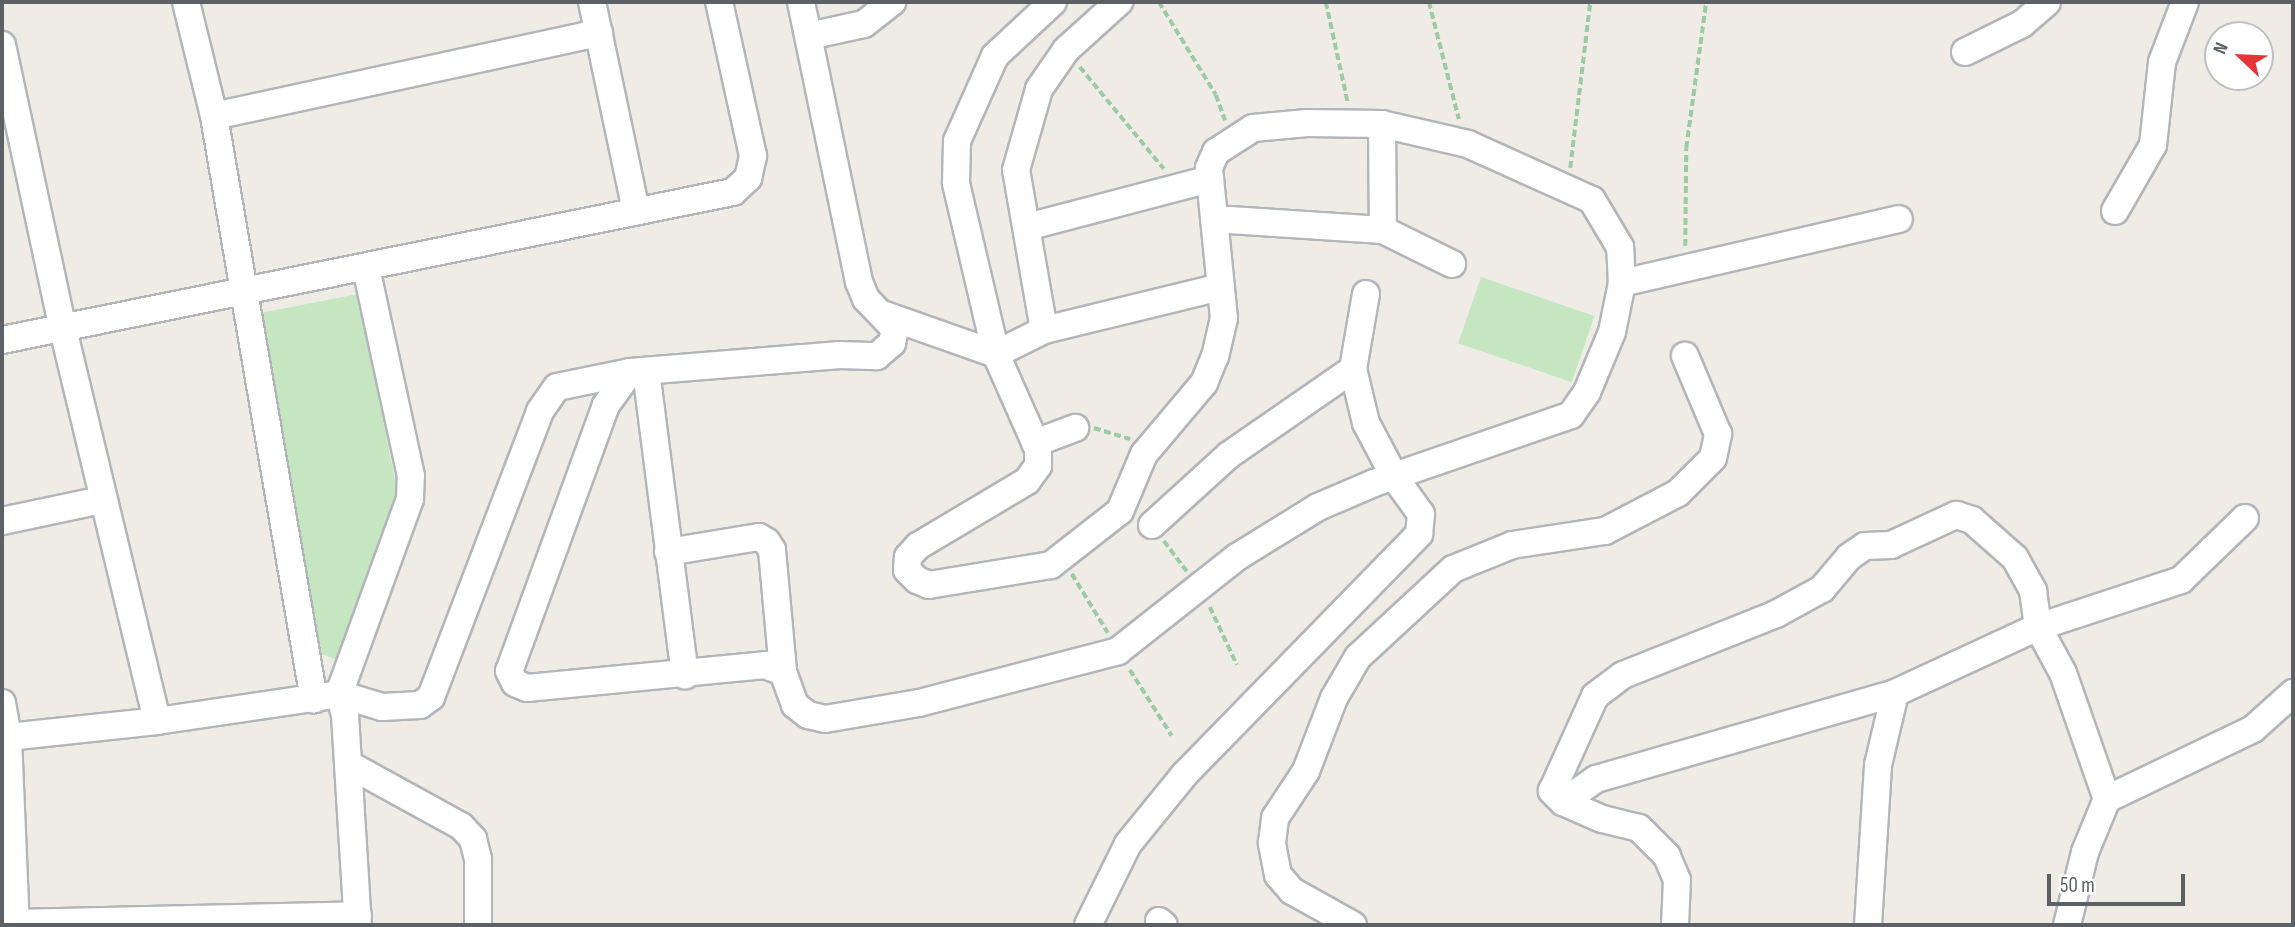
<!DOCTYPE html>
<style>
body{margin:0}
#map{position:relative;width:2295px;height:927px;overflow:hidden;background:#efece5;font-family:"Sofia Sans Condensed",sans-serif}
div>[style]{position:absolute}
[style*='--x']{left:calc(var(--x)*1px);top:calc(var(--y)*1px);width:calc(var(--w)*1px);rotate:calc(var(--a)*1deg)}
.green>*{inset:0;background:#c6e6c2;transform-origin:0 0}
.path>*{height:3.5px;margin-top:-1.75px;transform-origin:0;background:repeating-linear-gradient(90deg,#9dc9a4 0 7px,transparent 0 10.5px)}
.roads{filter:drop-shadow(2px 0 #b2b6ba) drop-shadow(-2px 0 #b2b6ba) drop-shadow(0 2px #b2b6ba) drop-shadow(0 -2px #b2b6ba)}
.minor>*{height:26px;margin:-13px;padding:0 13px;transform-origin:13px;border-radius:13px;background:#fff}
span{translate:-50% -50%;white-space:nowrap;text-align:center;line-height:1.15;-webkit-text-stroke:5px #fff;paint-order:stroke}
.frame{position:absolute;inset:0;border:4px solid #5d6165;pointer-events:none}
.north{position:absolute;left:2204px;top:21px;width:70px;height:70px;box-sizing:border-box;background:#fff;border:2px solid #bec0c1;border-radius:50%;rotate:293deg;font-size:19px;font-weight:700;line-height:28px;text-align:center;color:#5d6165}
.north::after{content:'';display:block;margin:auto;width:24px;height:32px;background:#e53539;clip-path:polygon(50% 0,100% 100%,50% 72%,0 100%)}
.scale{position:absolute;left:2047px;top:874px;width:138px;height:32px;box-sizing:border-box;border:4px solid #5d6165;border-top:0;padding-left:9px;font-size:21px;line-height:24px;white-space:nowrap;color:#5d6165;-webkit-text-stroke:5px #fff;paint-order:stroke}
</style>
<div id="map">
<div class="green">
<div style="left:1481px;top:277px;width:120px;height:70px;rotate:19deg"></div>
<div style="clip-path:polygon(358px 294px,399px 500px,342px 657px,335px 659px,321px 654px,250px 315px)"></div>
</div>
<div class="path">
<div style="--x:1159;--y:2;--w:109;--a:58.5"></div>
<div style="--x:1216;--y:95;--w:27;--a:70"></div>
<div style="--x:1326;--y:2;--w:103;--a:77.7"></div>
<div style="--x:1429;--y:2;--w:121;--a:75.6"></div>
<div style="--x:1080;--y:67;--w:132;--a:50.5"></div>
<div style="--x:1570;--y:168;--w:167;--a:-83.1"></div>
<div style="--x:1685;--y:246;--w:98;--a:-89.4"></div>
<div style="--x:1686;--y:148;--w:147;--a:-82.2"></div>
<div style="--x:1094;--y:428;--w:38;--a:17"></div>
<div style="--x:1164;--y:541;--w:38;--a:53"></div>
<div style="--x:1072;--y:574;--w:69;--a:58.6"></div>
<div style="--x:1210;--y:607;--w:64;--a:65"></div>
<div style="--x:1130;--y:670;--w:78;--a:57.5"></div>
</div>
<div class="roads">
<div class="minor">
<div style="--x:186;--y:2;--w:117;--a:76.2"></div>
<div style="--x:214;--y:116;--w:592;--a:80.28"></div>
<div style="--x:592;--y:2;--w:214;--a:78.1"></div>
<div style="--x:809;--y:36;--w:56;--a:-12.3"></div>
<div style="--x:864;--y:24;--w:36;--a:-38"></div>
<div style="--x:2;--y:45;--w:290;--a:77.9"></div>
<div style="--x:63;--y:329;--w:403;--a:76.5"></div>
<div style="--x:1965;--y:52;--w:64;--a:-26.2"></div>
<div style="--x:2022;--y:24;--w:33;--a:-41"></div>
<div style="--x:214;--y:116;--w:394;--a:-12.2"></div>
<div style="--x:1382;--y:124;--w:106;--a:89.5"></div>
<div style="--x:2115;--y:211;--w:76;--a:-60.1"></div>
<div style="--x:2153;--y:145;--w:83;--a:-83.8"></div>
<div style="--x:2162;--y:62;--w:64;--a:-69"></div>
<div style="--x:1214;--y:219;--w:169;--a:3.7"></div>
<div style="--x:1383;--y:230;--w:77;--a:26.2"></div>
<div style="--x:1027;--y:227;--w:189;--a:-14.7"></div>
<div style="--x:1622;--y:283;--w:284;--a:-13"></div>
<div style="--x:885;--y:315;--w:118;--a:19.4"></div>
<div style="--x:996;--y:354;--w:54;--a:-26.6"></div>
<div style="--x:1044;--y:330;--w:162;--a:-99.9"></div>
<div style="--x:1016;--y:170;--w:84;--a:-74.1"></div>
<div style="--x:1039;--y:89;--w:47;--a:-55.3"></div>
<div style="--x:1066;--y:50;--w:72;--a:-42.2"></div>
<div style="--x:1044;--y:330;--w:182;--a:-13.7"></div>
<div style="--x:2;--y:340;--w:746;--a:-11.45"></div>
<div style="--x:733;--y:192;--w:21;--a:-43"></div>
<div style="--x:748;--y:178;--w:23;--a:-77"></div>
<div style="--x:753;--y:156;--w:158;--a:-102.4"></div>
<div style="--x:646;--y:371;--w:307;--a:82.7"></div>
<div style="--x:630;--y:372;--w:41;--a:126"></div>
<div style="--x:606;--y:405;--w:283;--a:110"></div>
<div style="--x:509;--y:671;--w:13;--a:63"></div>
<div style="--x:515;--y:683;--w:13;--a:23"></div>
<div style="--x:527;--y:688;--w:239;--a:-5.5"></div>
<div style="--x:765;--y:665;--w:19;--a:21"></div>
<div style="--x:783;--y:672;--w:35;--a:70"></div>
<div style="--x:795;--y:705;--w:16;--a:38"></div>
<div style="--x:808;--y:715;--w:17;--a:13"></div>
<div style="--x:825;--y:719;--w:95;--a:-9.7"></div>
<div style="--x:919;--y:703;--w:206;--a:-14.6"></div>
<div style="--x:1118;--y:651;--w:152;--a:-38.3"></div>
<div style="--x:1237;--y:557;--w:95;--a:-31.7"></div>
<div style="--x:1318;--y:507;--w:61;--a:-23.2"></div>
<div style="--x:1374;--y:483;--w:208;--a:-19"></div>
<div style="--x:1571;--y:415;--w:28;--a:-55"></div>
<div style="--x:1587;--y:392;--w:65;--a:-67.4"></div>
<div style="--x:1612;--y:332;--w:50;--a:-78.5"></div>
<div style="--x:1622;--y:283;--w:36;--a:-93"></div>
<div style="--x:1620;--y:247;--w:55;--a:-120.8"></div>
<div style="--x:1592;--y:200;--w:136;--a:-155.7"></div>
<div style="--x:1468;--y:144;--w:88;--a:-166.9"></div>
<div style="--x:1382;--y:124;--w:75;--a:-179.2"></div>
<div style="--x:1307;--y:123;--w:54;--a:174.7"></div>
<div style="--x:1253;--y:128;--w:44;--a:147"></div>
<div style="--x:1216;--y:152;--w:17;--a:114"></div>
<div style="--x:1209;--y:168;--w:151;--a:84.3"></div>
<div style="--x:1224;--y:318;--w:39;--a:103"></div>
<div style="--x:1215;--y:356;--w:29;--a:112"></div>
<div style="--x:1204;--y:383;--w:93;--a:130.2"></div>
<div style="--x:1144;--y:454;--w:62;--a:112.8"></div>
<div style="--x:1120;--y:511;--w:88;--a:142"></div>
<div style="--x:1051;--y:565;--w:124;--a:170.7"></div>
<div style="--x:929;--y:585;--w:13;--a:-157"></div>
<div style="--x:917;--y:580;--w:14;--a:-135"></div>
<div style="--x:907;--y:570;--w:13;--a:-86"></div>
<div style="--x:908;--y:557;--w:15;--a:-48"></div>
<div style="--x:918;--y:546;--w:127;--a:-30.8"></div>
<div style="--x:1027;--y:481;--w:19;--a:-54"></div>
<div style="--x:1038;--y:466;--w:17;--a:-90"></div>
<div style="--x:1038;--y:449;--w:104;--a:-113.9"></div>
<div style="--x:996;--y:354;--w:176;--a:-103.2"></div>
<div style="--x:956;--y:183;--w:42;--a:-88.6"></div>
<div style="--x:957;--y:141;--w:93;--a:-65.9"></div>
<div style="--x:995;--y:56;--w:79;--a:-43"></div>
<div style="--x:1035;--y:443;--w:43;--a:-20.6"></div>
<div style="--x:2;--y:521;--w:102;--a:-11.9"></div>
<div style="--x:1152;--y:525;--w:104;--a:-42.3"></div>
<div style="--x:1229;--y:455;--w:151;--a:-34.7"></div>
<div style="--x:668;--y:552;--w:92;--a:-9.4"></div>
<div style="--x:759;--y:537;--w:9;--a:32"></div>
<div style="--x:767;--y:542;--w:9;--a:58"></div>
<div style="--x:772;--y:550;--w:122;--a:84.8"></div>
<div style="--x:339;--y:694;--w:45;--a:16.8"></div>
<div style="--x:382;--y:707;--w:38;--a:-3"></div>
<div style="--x:420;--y:705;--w:14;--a:-36"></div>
<div style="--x:431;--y:697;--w:306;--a:-69.1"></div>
<div style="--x:540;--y:411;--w:29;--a:-55"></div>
<div style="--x:557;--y:387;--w:75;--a:-11.6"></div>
<div style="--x:630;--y:372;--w:211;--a:-4.6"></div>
<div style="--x:840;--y:355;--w:37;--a:2"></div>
<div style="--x:877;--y:356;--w:20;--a:-41"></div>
<div style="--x:892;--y:343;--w:14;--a:-78"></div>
<div style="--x:895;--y:329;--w:42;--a:-134"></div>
<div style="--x:866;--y:299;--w:18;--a:-112"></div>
<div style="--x:859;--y:282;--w:286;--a:-101.7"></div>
<div style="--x:339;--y:694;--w:22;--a:74"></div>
<div style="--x:345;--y:715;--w:210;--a:86.5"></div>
<div style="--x:2;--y:703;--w:35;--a:80"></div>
<div style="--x:8;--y:737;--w:188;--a:87.6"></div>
<div style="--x:8;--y:737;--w:150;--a:-6.1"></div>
<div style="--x:157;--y:721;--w:184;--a:-8.4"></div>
<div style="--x:339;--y:694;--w:208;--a:-70"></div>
<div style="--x:410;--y:499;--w:23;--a:-88"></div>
<div style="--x:411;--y:476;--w:213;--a:-102.2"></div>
<div style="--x:348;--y:764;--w:129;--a:28.8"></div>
<div style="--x:461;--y:826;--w:18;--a:47"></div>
<div style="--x:473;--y:839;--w:21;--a:76"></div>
<div style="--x:478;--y:859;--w:66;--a:90"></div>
<div style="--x:1563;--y:802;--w:40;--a:-34.9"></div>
<div style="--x:1596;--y:779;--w:311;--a:-16"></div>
<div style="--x:1895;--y:693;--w:157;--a:-24.8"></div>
<div style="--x:2038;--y:627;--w:52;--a:61.5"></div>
<div style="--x:2063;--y:673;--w:133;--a:70.8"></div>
<div style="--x:1159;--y:921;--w:6;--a:39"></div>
<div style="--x:16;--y:923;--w:342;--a:-1.3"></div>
<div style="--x:1088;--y:925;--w:90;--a:-63.7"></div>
<div style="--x:1128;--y:844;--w:89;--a:-50.9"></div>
<div style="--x:1184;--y:775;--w:337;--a:-45.7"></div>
<div style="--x:1419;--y:534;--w:20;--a:-84"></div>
<div style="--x:1421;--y:514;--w:44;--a:-125.8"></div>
<div style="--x:1395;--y:478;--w:62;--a:-117.8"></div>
<div style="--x:1366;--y:423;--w:56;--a:-103.5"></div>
<div style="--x:1353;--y:369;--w:76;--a:-80.2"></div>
<div style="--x:1353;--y:925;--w:70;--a:-150.9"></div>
<div style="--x:1292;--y:891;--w:21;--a:-131"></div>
<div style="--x:1278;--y:875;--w:33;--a:-101"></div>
<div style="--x:1272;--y:843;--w:25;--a:-83"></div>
<div style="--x:1275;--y:818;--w:56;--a:-56.6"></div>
<div style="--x:1306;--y:771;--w:78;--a:-69"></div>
<div style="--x:1334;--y:698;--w:48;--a:-59.7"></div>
<div style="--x:1358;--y:657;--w:129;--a:-42.8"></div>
<div style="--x:1453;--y:569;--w:64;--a:-22.1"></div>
<div style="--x:1512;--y:545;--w:94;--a:-8.6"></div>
<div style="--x:1605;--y:531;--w:82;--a:-27.5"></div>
<div style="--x:1678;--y:493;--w:49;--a:-45"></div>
<div style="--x:1713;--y:458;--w:25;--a:-78"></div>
<div style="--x:1718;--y:434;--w:85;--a:-112.9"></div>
<div style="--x:1675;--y:925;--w:45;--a:-87.5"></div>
<div style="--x:1677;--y:880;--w:26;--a:-113"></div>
<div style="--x:1667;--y:856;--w:40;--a:-135"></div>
<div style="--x:1639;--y:828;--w:38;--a:-166"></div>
<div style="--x:1602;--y:819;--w:43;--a:-156.4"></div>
<div style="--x:1563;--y:802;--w:16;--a:-135"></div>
<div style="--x:1552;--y:791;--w:104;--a:-65.6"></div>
<div style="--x:1595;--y:696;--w:35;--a:-37"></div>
<div style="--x:1623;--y:675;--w:165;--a:-21.7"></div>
<div style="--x:1776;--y:614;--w:52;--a:-28.5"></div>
<div style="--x:1822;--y:589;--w:42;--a:-49.8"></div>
<div style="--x:1849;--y:557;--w:19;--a:-35"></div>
<div style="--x:1865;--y:546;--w:26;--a:-2"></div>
<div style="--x:1891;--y:545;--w:72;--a:-24.8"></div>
<div style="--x:1956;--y:515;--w:17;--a:17"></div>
<div style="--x:1972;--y:520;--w:57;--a:41.5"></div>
<div style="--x:2015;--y:558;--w:38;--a:61"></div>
<div style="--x:2033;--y:591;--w:36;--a:82"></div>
<div style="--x:2038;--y:627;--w:151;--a:-18.2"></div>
<div style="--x:2181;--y:580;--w:89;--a:-44.1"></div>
<div style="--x:1868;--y:925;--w:160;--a:-86.4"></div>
<div style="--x:1878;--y:765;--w:74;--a:-76.7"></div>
<div style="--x:2067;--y:925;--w:75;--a:-76.1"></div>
<div style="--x:2085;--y:852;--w:57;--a:-67.5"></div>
<div style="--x:2107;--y:799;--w:162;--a:-25.6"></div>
<div style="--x:2253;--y:729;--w:54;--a:-42"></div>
</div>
</div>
<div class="frame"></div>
<div class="north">N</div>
<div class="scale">50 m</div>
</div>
